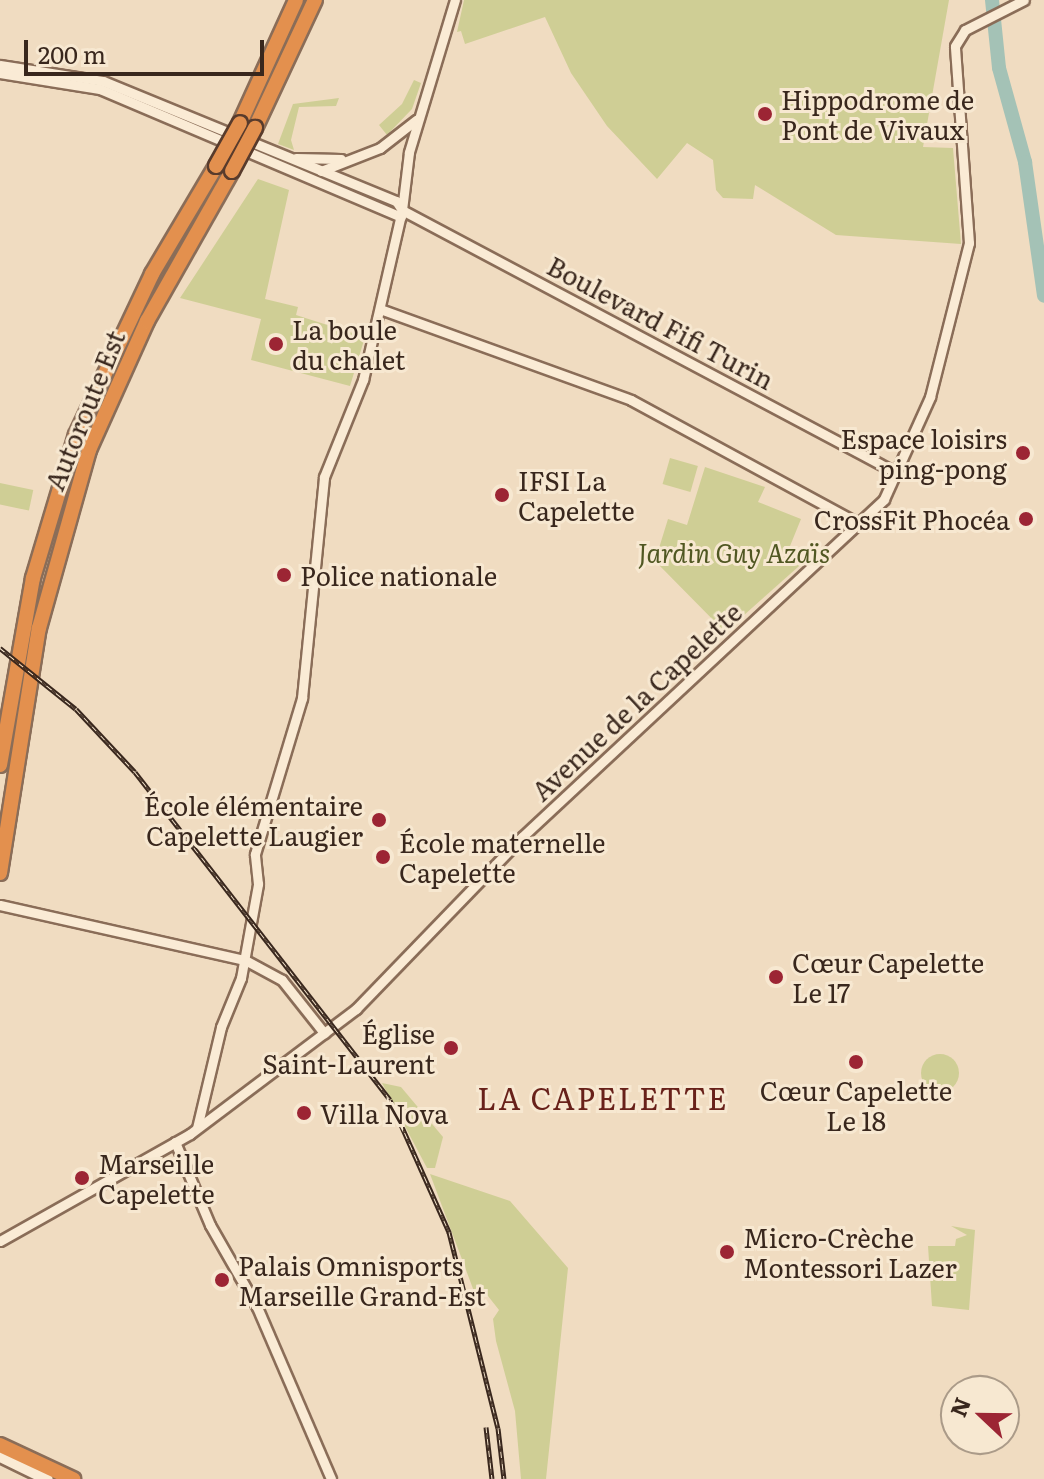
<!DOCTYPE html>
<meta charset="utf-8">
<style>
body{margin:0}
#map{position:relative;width:1044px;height:1479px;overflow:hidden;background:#f0dcc1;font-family:Literata,serif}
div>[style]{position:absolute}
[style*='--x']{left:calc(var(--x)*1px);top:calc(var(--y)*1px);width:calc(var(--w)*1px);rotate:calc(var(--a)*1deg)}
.green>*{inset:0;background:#cfce95;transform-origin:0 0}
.round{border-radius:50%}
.river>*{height:14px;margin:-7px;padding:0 7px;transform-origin:7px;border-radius:7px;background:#a4c2b6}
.roads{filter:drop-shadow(2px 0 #8a6d58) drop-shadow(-2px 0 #8a6d58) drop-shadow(0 2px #8a6d58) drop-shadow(0 -2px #8a6d58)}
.tertiary>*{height:9px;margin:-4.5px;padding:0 4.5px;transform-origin:4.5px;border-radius:4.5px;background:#faebd5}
.secondary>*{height:11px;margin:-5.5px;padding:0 5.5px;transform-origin:5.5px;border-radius:5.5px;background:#faebd5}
.motorway>*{height:14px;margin:-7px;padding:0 7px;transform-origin:7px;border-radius:7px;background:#e3904e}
.rail>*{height:5px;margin-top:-2.5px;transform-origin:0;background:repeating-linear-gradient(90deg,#f7e8d1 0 6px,#39271d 0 12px);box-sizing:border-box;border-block:2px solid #39271d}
.bridges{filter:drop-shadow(2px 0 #583b2c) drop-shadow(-2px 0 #583b2c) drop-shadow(0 2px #583b2c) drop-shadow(0 -2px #583b2c)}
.motorway-bridge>*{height:14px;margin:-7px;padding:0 7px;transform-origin:7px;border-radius:7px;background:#e3904e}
.dots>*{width:22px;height:22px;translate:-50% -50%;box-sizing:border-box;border:4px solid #f7e8d1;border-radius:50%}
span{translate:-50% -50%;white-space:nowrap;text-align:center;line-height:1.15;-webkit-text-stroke:6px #f7e8d1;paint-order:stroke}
.poi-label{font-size:26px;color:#39271d}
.left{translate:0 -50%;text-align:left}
.right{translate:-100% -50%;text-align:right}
.street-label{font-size:26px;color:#39271d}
.park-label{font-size:26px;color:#505722;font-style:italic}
.quarter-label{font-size:30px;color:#68211a;letter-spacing:2px}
.north{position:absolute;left:940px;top:1375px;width:80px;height:80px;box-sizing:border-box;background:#f7e8d1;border:2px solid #ab9b89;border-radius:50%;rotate:292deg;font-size:22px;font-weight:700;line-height:32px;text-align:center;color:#39271d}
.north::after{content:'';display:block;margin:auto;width:28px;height:36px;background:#9c2534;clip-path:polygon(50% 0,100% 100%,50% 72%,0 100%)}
.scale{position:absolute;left:24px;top:40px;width:240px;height:36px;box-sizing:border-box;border:4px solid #39271d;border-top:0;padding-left:10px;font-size:24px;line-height:28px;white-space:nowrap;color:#39271d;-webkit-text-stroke:6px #f7e8d1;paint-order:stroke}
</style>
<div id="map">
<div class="green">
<div style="clip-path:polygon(464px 0,949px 0,923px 147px,953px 148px,961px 244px,836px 235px,755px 185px,753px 199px,723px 198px,716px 190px,713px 160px,687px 143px,657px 179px,607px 126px,571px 73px,545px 17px,465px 44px,461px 31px,457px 32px)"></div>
<div style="clip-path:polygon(414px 80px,421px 83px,412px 109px,387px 135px,379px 125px,402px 104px)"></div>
<div style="clip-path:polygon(339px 98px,336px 106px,299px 107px,291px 140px,294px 150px,278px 144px,293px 104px)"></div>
<div style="clip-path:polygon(258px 179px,289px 190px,265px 299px,298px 307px,296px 315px,365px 337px,350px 386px,251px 360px,261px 319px,180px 298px)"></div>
<div style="left:670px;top:458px;width:29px;height:27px;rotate:16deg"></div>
<div style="clip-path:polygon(705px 467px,765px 487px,758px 502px,801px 519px,788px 551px,807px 559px,725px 632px,655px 561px,668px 519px,687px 525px)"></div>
<div style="left:0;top:483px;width:34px;height:21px;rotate:12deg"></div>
<div class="round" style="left:921px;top:1054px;width:38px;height:38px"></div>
<div style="clip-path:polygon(382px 1083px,401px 1087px,443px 1137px,435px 1168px,427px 1168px)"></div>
<div style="clip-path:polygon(430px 1174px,510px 1201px,568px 1268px,546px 1479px,521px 1479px,515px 1411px,496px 1341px,493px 1319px,499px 1310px,488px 1296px,475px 1294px)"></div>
<div style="clip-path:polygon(951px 1226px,975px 1230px,969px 1310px,932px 1306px,928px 1246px,955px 1246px,956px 1239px,967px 1235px)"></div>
</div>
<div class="river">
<div style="--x:992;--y:0;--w:68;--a:84.1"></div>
<div style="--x:999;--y:68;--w:98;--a:74.5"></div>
<div style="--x:1025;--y:162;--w:135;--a:81.9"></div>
</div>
<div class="roads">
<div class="tertiary">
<div style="--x:0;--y:65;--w:104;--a:8.8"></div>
<div style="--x:103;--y:81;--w:317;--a:22.3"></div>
<div style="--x:396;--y:201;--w:11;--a:56"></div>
<div style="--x:402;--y:210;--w:563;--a:27.98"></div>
<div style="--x:0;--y:73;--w:101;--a:9.1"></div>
<div style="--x:100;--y:89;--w:327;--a:23"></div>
<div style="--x:296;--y:158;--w:45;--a:1.3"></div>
<div style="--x:321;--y:171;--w:63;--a:-21.3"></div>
<div style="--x:380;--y:148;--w:46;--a:-37.9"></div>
<div style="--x:380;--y:309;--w:267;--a:19.9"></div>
<div style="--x:631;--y:400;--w:260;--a:28.5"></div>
<div style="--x:0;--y:905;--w:251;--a:12.7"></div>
<div style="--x:245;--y:960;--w:42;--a:28.4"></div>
<div style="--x:282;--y:980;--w:68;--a:51.6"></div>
<div style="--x:197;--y:1128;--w:104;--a:-76.6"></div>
<div style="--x:221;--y:1027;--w:53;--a:-67.8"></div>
<div style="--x:241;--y:978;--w:96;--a:-79.7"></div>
<div style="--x:258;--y:884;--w:30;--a:-96"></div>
<div style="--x:255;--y:854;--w:163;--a:-73.2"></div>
<div style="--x:302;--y:698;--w:222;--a:-84.3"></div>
<div style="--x:324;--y:477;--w:105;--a:-68.1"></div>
<div style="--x:363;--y:380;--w:174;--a:-77.1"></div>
<div style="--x:402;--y:210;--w:58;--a:-83.1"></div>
<div style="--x:409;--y:152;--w:159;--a:-73.2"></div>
<div style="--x:175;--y:1142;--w:90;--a:67.1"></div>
<div style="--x:210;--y:1225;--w:95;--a:60.2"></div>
<div style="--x:257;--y:1307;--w:187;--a:66.7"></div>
<div style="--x:0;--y:1241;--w:218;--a:-29.4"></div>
<div style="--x:190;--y:1134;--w:208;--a:-37"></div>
<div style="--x:356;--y:1009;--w:239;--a:-46"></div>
<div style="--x:522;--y:837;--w:495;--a:-43"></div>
<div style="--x:884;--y:499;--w:112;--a:-65.7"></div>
<div style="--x:930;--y:397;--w:159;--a:-75.8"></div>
<div style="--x:969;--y:243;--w:197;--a:-94.1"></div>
<div style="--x:955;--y:46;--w:19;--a:-58"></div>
<div style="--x:965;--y:30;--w:66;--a:-27"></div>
</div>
<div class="secondary">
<div style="--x:0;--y:1456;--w:52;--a:26.1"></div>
</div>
<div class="motorway">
<div style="--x:240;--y:123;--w:135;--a:-65.5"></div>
<div style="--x:255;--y:128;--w:141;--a:-64.9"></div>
<div style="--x:0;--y:765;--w:190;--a:-80"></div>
<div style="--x:33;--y:578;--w:149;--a:-73.3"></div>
<div style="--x:76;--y:435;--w:178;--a:-64.7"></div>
<div style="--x:152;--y:274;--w:126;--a:-59.3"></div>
<div style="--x:0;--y:873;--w:248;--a:-81"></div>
<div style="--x:39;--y:628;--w:185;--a:-74.3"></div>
<div style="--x:89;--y:450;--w:141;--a:-65.8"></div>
<div style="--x:147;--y:321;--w:172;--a:-60.5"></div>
<div style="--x:0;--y:1445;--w:81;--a:25"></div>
</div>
</div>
<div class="rail">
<div style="--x:0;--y:648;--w:97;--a:38.8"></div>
<div style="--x:76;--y:709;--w:86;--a:46.9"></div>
<div style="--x:135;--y:772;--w:415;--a:52.1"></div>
<div style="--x:390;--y:1100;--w:145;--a:65.9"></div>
<div style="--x:449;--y:1232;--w:202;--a:76"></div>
<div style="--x:498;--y:1428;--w:51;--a:83.3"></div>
<div style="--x:486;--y:1427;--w:52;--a:83.4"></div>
</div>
<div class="bridges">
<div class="motorway-bridge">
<div style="--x:216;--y:166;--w:49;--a:-60.8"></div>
<div style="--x:232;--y:171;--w:49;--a:-61.9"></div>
</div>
</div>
<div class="dots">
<div style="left:765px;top:114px;background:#9c2534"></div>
<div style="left:276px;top:344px;background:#9c2534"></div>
<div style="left:1023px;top:453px;background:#9c2534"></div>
<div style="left:502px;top:495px;background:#9c2534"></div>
<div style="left:1026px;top:519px;background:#9c2534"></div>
<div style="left:284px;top:575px;background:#9c2534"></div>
<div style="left:379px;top:820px;background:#9c2534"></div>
<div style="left:383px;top:857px;background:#9c2534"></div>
<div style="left:776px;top:977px;background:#9c2534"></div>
<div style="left:451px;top:1048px;background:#9c2534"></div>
<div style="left:856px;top:1062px;background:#9c2534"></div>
<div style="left:304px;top:1113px;background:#9c2534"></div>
<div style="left:82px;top:1178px;background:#9c2534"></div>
<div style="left:727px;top:1252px;background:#9c2534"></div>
<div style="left:222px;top:1280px;background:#9c2534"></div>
</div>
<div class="poi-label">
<span class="left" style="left:781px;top:114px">Hippodrome de<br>Pont de Vivaux</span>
<span class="left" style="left:292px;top:344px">La boule<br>du chalet</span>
<span class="right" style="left:1007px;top:453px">Espace loisirs<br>ping-pong</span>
<span class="left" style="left:518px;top:495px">IFSI La<br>Capelette</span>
<span class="right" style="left:1010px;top:519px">CrossFit Phocéa</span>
<span class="left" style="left:300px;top:575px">Police nationale</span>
<span class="right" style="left:363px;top:820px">École élémentaire<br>Capelette Laugier</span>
<span class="left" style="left:399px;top:857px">École maternelle<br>Capelette</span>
<span class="left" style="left:792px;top:977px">Cœur Capelette<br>Le 17</span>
<span class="right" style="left:435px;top:1048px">Église<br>Saint-Laurent</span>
<span style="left:856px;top:1105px">Cœur Capelette<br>Le 18</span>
<span class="left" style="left:320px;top:1113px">Villa Nova</span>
<span class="left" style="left:98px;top:1178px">Marseille<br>Capelette</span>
<span class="left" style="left:743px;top:1252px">Micro-Crèche<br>Montessori Lazer</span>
<span class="left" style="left:238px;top:1280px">Palais Omnisports<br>Marseille Grand-Est</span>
</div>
<div class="street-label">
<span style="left:661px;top:322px;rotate:28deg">Boulevard Fifi Turin</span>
<span style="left:84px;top:410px;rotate:-68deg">Autoroute Est</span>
<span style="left:636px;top:701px;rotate:-43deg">Avenue de la Capelette</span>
</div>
<div class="park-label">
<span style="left:734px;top:552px">Jardin Guy Azaïs</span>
</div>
<div class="quarter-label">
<span style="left:603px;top:1097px">LA CAPELETTE</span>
</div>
<div class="north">N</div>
<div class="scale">200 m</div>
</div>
